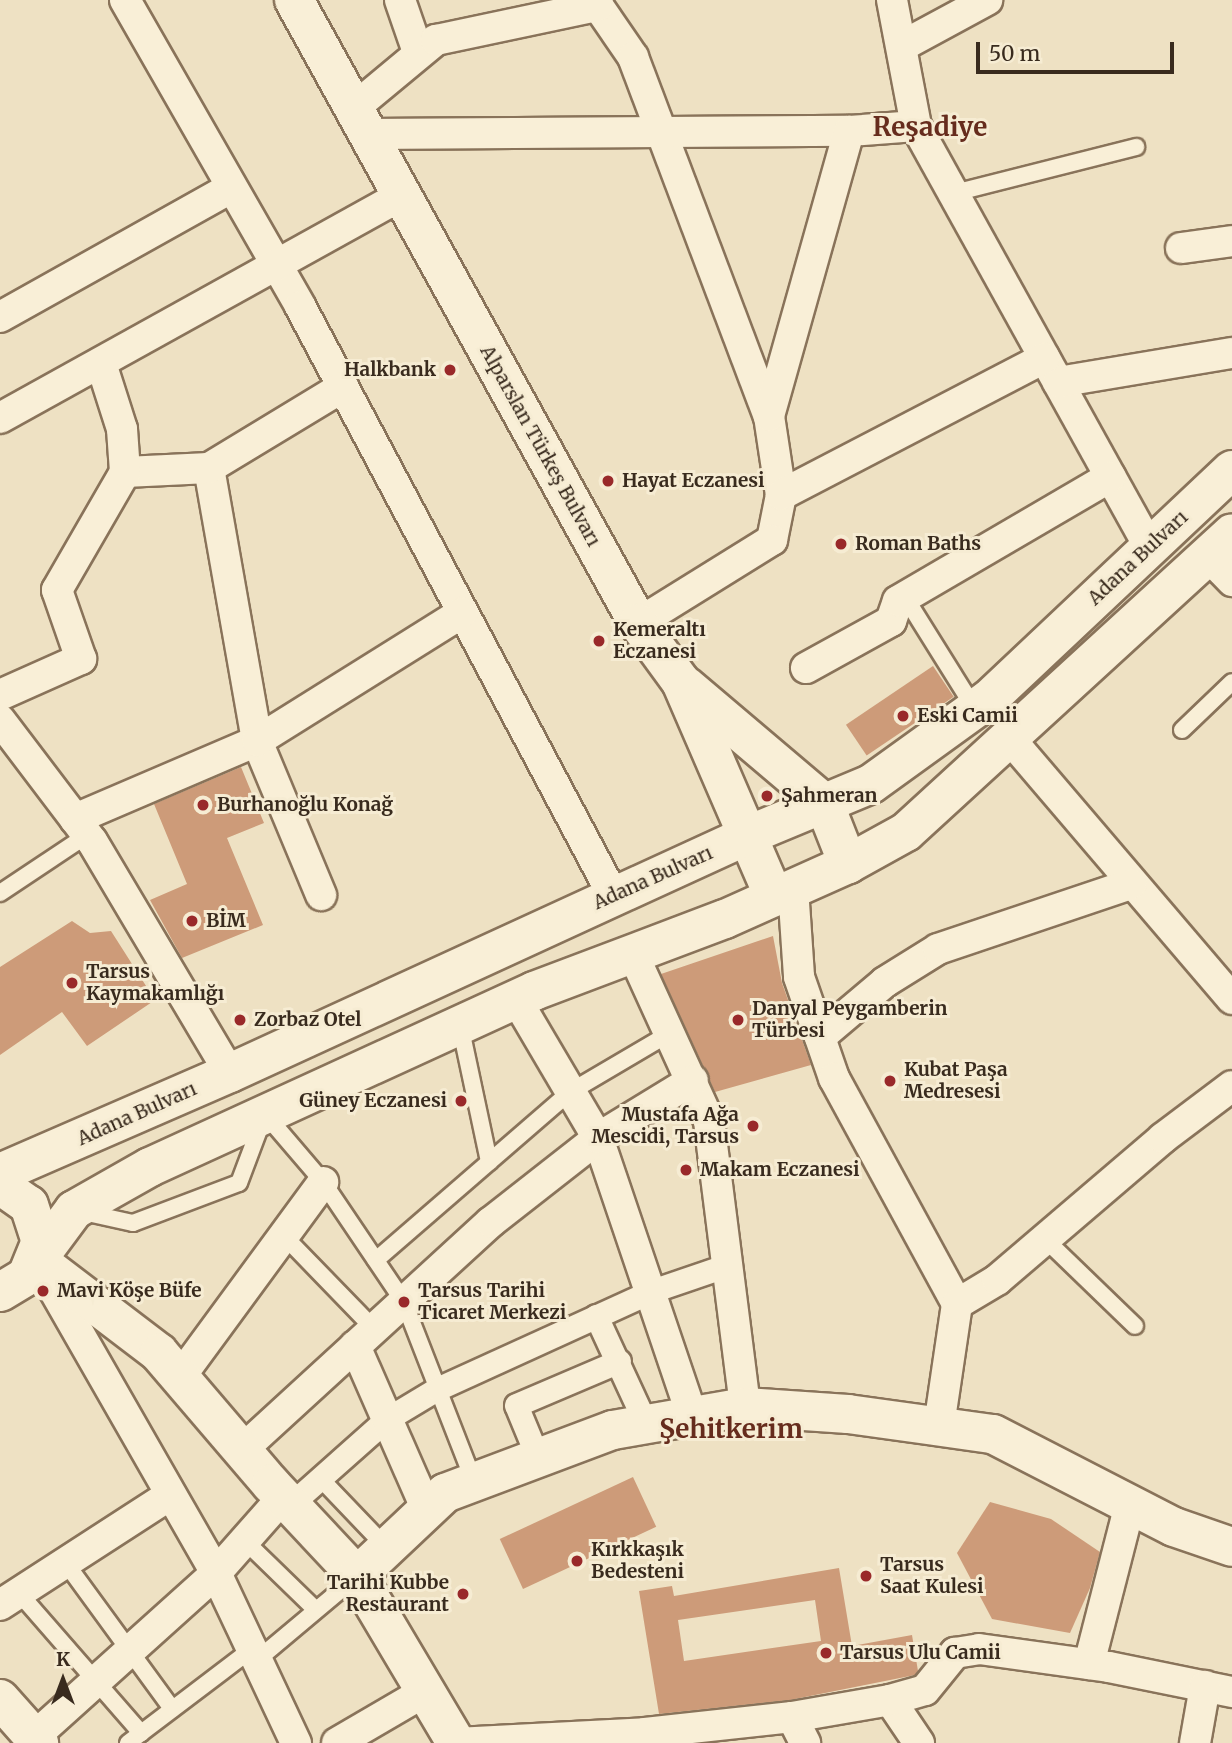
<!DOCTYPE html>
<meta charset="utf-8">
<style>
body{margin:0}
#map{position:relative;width:1232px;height:1743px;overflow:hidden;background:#eee1c3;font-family:Merriweather,serif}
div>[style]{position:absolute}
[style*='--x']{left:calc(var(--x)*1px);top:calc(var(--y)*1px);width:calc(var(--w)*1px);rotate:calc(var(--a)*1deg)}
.building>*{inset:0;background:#cd9b79;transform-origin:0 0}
.roads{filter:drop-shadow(2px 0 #89735a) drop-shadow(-2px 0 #89735a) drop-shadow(0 2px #89735a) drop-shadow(0 -2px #89735a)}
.service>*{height:16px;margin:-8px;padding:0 8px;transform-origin:8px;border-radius:8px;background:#f9efd7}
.pedestrian>*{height:23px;margin:-11.5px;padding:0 11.5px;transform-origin:11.5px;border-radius:11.5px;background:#f9efd7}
.minor>*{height:30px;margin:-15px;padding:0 15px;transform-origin:15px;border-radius:15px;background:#f9efd7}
.tertiary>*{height:38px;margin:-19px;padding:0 19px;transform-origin:19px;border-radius:19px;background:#f9efd7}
.secondary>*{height:38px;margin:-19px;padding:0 19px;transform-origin:19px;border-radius:19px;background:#f9efd7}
.dots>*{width:19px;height:19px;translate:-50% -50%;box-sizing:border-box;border:4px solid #f6ecd3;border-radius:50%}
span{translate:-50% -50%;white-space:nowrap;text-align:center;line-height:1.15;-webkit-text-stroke:6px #f6ecd3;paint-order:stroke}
.poi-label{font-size:19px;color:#392b1e;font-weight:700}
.right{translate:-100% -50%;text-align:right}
.left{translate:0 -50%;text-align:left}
.street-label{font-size:19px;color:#392b1e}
.district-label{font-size:26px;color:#662c1d;font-weight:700}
.north{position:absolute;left:28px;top:1645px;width:70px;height:70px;-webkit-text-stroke:5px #f6ecd3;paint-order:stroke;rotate:0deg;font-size:19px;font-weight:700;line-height:28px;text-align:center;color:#392b1e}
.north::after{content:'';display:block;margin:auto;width:24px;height:32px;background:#392b1e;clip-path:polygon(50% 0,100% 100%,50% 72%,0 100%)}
.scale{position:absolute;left:976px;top:42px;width:198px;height:32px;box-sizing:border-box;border:4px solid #392b1e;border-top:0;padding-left:9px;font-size:21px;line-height:24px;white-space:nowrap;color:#392b1e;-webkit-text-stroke:5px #f6ecd3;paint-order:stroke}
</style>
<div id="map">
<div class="building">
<div style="left:933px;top:666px;width:37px;height:105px;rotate:56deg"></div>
<div style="clip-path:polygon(241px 767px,264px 823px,227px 838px,263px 925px,182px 958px,150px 900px,187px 884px,154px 804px)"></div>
<div style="clip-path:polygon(72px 921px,90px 933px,111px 931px,155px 1000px,87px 1046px,62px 1012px,0 1055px,0 967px)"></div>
<div style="clip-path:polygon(773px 936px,782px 983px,811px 1065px,715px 1092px,661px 974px)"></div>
<div style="left:633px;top:1477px;width:55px;height:147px;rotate:65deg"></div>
<div style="clip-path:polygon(990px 1502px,1051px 1519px,1100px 1552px,1090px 1588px,1070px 1633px,992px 1619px,957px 1553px)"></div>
<div style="clip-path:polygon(evenodd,839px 1568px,852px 1646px,912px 1635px,918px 1671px,915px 1675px,790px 1700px,659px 1714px,639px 1591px,672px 1586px,674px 1596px,839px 1568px,815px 1600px,821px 1641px,684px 1661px,678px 1620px,815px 1600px)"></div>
</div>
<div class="roads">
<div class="service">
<div style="--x:954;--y:193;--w:188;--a:-14.2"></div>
<div style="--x:905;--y:597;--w:132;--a:58"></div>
<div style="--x:1182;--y:730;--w:69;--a:-43.8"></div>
<div style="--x:0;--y:893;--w:105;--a:-33.7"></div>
<div style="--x:460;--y:1025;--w:140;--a:78"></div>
<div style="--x:83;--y:1212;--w:51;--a:12.4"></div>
<div style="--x:133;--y:1223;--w:113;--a:-20.7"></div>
<div style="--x:239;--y:1183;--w:74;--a:-69.4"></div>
<div style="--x:265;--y:1114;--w:89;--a:49.5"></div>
<div style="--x:323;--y:1182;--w:145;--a:56"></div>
<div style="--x:404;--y:1302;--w:193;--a:68.7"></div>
<div style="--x:285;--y:1237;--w:128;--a:45.9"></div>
<div style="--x:1045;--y:1239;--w:125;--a:44"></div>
<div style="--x:376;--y:1260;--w:257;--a:-40.9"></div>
<div style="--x:570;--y:1092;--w:116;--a:-30.5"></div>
<div style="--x:320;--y:1478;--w:97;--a:46.3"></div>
<div style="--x:245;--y:1541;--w:99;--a:44.2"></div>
<div style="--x:65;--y:1562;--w:182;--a:53.9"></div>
<div style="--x:19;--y:1593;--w:186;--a:48.9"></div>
<div style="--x:257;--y:1660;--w:131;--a:-40"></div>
<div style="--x:128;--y:1743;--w:156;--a:-37.2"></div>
</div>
<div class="pedestrian">
<div style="--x:596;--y:1316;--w:119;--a:65.2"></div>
<div style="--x:538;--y:1458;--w:57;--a:-112.5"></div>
<div style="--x:516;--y:1405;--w:112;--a:-23.1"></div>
<div style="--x:290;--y:1505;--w:130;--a:-41.6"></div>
<div style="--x:387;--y:1419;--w:58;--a:-31"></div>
<div style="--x:437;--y:1389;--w:236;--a:-24.5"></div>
<div style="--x:652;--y:1291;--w:80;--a:-18.9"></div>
</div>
<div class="minor">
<div style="--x:125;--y:0;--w:353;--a:60.2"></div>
<div style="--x:300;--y:306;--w:667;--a:62.01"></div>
<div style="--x:400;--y:0;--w:55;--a:70.9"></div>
<div style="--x:594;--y:0;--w:69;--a:55.6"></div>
<div style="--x:633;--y:57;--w:384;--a:69.3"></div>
<div style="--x:769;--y:416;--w:80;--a:81.4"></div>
<div style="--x:781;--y:495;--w:46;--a:101.3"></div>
<div style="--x:772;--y:540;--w:158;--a:148.2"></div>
<div style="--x:892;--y:0;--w:128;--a:79.2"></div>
<div style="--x:916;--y:126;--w:481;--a:61"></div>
<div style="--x:902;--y:46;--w:97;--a:-28.4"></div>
<div style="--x:354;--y:108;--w:107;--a:-39.7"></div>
<div style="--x:436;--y:40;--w:166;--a:-11.9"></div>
<div style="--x:367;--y:134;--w:482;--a:-0.4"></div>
<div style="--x:849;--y:131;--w:67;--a:-4.3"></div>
<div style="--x:1181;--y:248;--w:51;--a:-7.8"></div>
<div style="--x:0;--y:317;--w:265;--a:-29.2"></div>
<div style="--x:1058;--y:382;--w:176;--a:-9.5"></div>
<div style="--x:769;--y:416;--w:296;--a:-74.3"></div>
<div style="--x:0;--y:418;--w:457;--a:-29"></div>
<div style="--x:209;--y:468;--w:277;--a:80"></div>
<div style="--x:257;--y:741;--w:167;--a:67.4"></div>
<div style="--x:125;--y:472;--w:84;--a:-2.7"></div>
<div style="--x:209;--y:468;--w:157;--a:-31.2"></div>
<div style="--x:781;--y:495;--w:297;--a:-27.5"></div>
<div style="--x:1208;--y:556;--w:35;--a:46"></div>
<div style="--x:806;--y:668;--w:97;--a:-28.9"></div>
<div style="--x:891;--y:621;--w:21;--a:-71"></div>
<div style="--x:898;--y:601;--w:246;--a:-30.3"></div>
<div style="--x:0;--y:695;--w:89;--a:-24"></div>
<div style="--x:81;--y:659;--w:73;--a:-109.2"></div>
<div style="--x:57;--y:590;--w:136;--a:-60"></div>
<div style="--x:125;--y:472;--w:43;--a:-94"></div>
<div style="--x:122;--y:429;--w:69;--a:-107.7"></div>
<div style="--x:0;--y:720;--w:152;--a:52.8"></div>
<div style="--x:92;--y:841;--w:270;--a:59.3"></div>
<div style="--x:1010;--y:739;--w:342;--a:49.5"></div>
<div style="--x:75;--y:819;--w:198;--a:-23.2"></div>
<div style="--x:257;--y:741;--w:242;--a:-32"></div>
<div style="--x:793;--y:888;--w:89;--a:86.1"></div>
<div style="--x:799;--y:977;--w:107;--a:70.9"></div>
<div style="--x:834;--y:1078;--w:257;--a:61.4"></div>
<div style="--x:957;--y:1304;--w:123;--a:98.4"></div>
<div style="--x:633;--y:954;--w:183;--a:65.5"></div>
<div style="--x:709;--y:1121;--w:288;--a:82.8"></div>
<div style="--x:516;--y:999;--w:161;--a:59.5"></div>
<div style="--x:598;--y:1138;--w:293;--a:71.3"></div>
<div style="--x:820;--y:1037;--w:85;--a:-40.2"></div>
<div style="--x:885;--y:982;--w:62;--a:-31.9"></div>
<div style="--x:938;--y:949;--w:204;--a:-18.6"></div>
<div style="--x:42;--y:1269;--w:350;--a:60.2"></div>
<div style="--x:216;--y:1573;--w:188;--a:64.8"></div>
<div style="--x:957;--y:1304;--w:47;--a:-31"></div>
<div style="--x:997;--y:1280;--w:218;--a:-40.5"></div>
<div style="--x:1163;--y:1138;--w:86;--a:-37"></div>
<div style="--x:355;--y:1346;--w:179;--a:66.3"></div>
<div style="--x:180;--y:1377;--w:242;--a:-53.7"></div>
<div style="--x:242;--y:1450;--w:338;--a:-42.5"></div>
<div style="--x:491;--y:1222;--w:136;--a:-38.1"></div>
<div style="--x:598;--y:1138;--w:111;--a:-31.4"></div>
<div style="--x:0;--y:1605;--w:202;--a:-32.9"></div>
<div style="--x:1089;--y:1664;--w:165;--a:-75.6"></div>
<div style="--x:890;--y:1700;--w:52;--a:56"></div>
<div style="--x:792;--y:1717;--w:29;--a:63"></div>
<div style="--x:34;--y:1737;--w:245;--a:-42"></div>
<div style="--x:216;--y:1573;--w:101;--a:-48.6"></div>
<div style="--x:337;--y:1743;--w:103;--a:-30.3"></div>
<div style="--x:456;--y:1743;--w:189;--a:-3"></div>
<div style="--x:645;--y:1733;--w:148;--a:-6.2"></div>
<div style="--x:792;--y:1717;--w:99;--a:-9.8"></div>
<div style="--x:890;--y:1700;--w:36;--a:-16"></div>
<div style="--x:925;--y:1690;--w:48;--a:-51"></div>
<div style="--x:955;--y:1653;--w:24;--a:-9"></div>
<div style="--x:979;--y:1649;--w:131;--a:7.9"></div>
<div style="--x:1109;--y:1667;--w:126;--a:11.5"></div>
<div style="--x:1195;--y:1743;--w:58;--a:-80"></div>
</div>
<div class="tertiary">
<div style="--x:37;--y:1260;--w:153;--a:37.3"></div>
<div style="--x:159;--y:1353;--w:172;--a:49.5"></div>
<div style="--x:271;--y:1484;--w:126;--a:46.9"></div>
<div style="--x:357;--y:1576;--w:194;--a:59.3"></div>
<div style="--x:357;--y:1576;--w:121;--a:-43.3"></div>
<div style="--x:445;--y:1493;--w:179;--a:-20.6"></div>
<div style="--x:613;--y:1430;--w:134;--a:-9.9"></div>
<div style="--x:745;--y:1407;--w:103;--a:3.9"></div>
<div style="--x:848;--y:1414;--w:146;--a:7.9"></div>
<div style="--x:993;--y:1434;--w:203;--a:27.2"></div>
<div style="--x:1174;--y:1527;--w:61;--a:19"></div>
<div style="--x:0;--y:1699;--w:59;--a:48.4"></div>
</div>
<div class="secondary">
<div style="--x:294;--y:0;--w:712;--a:61.09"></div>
<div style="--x:638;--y:623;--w:73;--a:53.9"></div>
<div style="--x:681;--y:682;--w:234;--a:66.6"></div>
<div style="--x:686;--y:686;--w:181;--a:40.3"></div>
<div style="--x:824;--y:803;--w:66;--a:68.5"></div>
<div style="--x:0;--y:1173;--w:251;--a:-23.5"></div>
<div style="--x:230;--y:1073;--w:568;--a:-24.67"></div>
<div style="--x:746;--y:836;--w:135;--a:-22.6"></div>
<div style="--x:871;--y:784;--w:145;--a:-35.8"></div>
<div style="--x:989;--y:699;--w:334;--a:-43.3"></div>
<div style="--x:0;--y:1185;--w:35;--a:35"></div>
<div style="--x:29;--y:1205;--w:38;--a:72"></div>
<div style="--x:41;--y:1241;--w:38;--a:112"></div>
<div style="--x:27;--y:1276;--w:31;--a:149"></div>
<div style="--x:37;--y:1260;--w:62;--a:-53.5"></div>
<div style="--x:74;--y:1210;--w:87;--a:-29.5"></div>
<div style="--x:150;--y:1167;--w:422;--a:-24.6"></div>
<div style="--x:534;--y:991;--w:204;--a:-20.7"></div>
<div style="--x:725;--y:919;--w:135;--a:-24.1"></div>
<div style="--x:848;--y:864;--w:66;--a:-28.9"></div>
<div style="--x:906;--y:832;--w:442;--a:-42.5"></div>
</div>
</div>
<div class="dots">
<div style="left:450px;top:370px;background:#99292a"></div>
<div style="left:608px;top:481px;background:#99292a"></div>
<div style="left:841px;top:544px;background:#99292a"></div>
<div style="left:599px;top:641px;background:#99292a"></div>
<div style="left:903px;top:716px;background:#99292a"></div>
<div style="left:767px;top:796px;background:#99292a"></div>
<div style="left:203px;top:805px;background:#99292a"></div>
<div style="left:192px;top:921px;background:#99292a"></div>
<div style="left:72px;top:983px;background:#99292a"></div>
<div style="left:240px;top:1020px;background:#99292a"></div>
<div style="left:738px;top:1020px;background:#99292a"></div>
<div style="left:890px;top:1081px;background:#99292a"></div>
<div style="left:461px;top:1101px;background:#99292a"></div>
<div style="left:753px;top:1126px;background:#99292a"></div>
<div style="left:686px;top:1170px;background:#99292a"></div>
<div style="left:43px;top:1291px;background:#99292a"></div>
<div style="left:404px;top:1302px;background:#99292a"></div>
<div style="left:577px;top:1561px;background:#99292a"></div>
<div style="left:866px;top:1576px;background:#99292a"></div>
<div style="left:463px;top:1594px;background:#99292a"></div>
<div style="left:826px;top:1653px;background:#99292a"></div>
</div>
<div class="poi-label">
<span class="right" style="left:436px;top:370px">Halkbank</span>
<span class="left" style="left:622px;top:481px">Hayat Eczanesi</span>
<span class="left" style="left:855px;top:544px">Roman Baths</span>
<span class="left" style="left:613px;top:641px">Kemeraltı<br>Eczanesi</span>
<span class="left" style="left:917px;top:716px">Eski Camii</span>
<span class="left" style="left:781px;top:796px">Şahmeran</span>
<span class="left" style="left:217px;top:805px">Burhanoğlu Konağ</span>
<span class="left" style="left:206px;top:921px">BİM</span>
<span class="left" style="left:86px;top:983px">Tarsus<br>Kaymakamlığı</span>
<span class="left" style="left:752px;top:1020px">Danyal Peygamberin<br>Türbesi</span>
<span class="left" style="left:254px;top:1020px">Zorbaz Otel</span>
<span class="left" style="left:904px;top:1081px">Kubat Paşa<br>Medresesi</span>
<span class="right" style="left:447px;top:1101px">Güney Eczanesi</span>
<span class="right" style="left:739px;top:1126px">Mustafa Ağa<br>Mescidi, Tarsus</span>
<span class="left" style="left:700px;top:1170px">Makam Eczanesi</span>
<span class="left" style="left:57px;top:1291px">Mavi Köşe Büfe</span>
<span class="left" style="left:418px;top:1302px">Tarsus Tarihi<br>Ticaret Merkezi</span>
<span class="left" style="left:591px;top:1561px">Kırkkaşık<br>Bedesteni</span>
<span class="left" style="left:880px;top:1576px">Tarsus<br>Saat Kulesi</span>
<span class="right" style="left:449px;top:1594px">Tarihi Kubbe<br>Restaurant</span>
<span class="left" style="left:840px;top:1653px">Tarsus Ulu Camii</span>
</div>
<div class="street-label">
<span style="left:540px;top:446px;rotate:61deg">Alparslan Türkeş Bulvarı</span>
<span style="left:1138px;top:558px;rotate:-43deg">Adana Bulvarı</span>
<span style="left:653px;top:878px;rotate:-24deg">Adana Bulvarı</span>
<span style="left:137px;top:1114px;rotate:-24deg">Adana Bulvarı</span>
</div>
<div class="district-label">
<span style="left:930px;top:127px">Reşadiye</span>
<span style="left:731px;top:1429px">Şehitkerim</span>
</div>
<div class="north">K</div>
<div class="scale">50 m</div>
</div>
